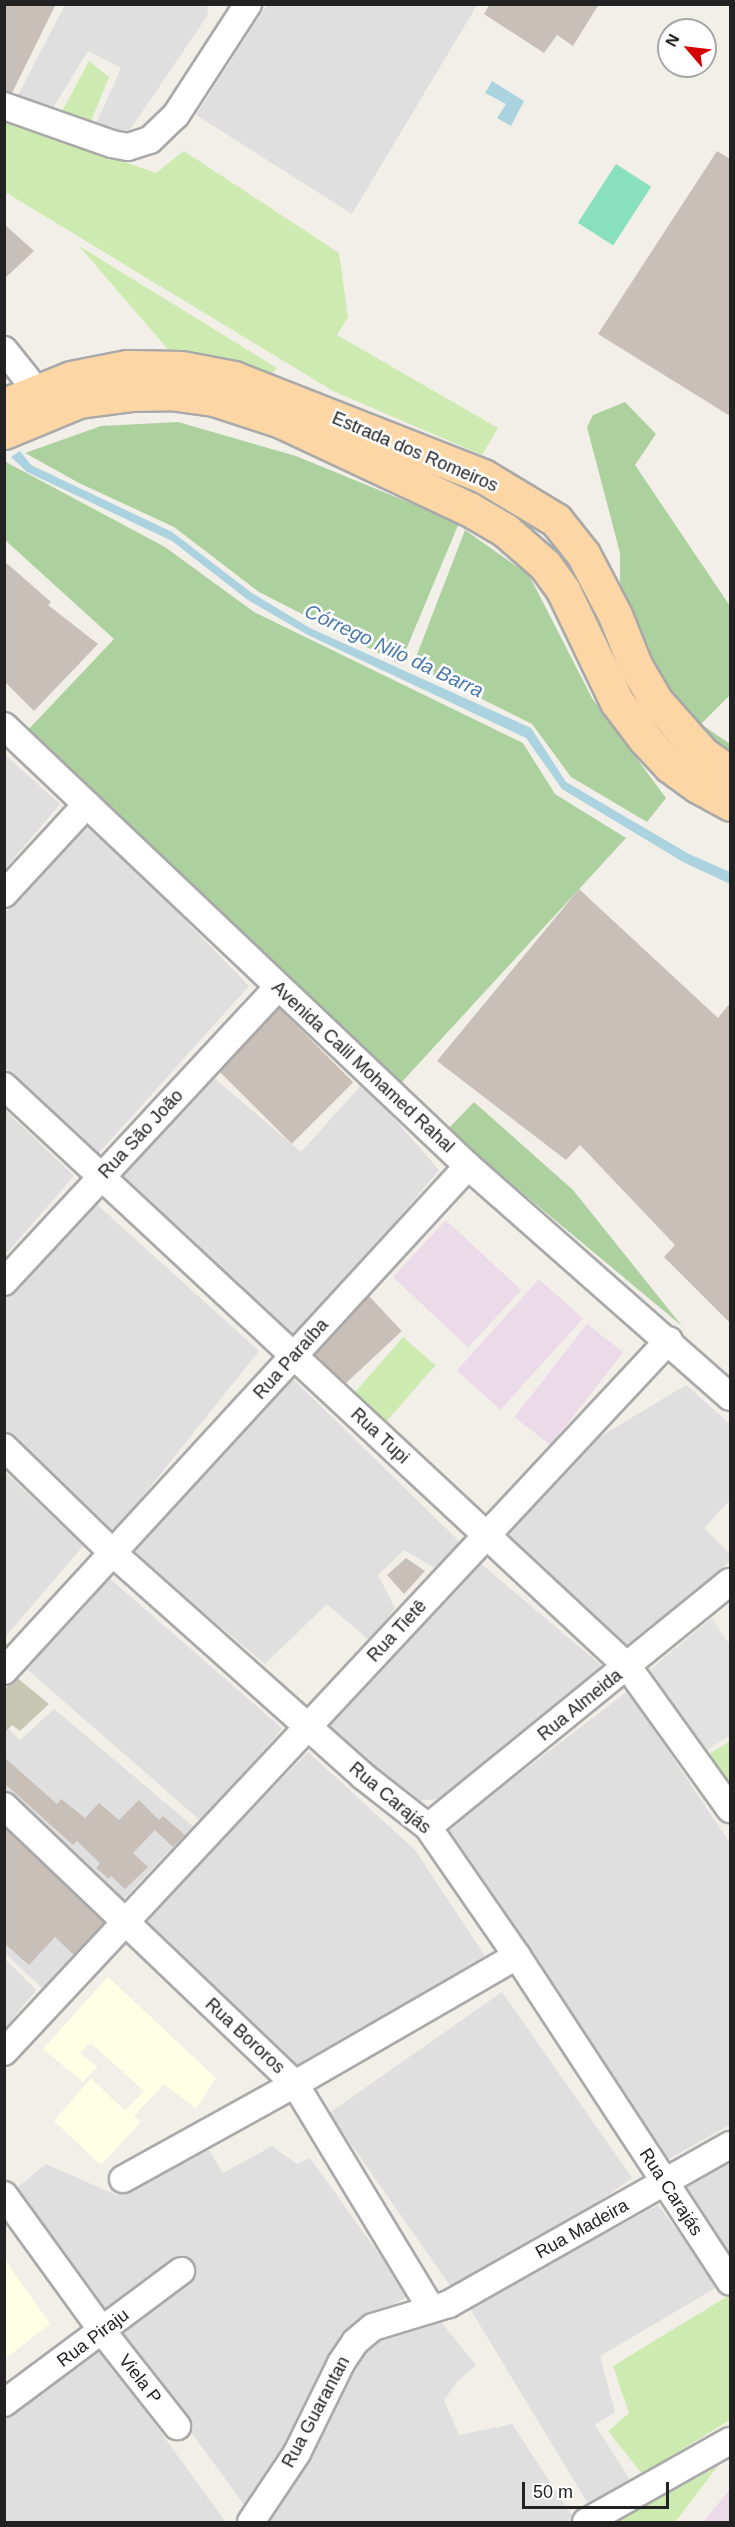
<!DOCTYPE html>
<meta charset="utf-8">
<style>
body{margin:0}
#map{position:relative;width:735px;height:2527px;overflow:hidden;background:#f2efe9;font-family:Helvetica,sans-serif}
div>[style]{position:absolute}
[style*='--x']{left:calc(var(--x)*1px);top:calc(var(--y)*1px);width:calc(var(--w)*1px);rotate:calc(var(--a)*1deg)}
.residential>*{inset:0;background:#e0dfdf;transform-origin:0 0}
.industrial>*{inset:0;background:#ebdbe8;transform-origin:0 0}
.education>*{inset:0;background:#ffffe5}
.construction>*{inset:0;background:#c7c7b4}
.grass>*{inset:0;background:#cdebb0;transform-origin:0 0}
.forest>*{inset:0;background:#add19e}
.pitch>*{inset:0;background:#88e0be;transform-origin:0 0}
.parking>*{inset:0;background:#e2e2e2}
.water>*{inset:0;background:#aad3df}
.building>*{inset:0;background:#c7bfb8;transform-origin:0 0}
.roads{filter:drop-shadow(2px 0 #a9a9a9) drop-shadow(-2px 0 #a9a9a9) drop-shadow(0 2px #a9a9a9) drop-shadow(0 -2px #a9a9a9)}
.minor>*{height:26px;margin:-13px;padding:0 13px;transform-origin:13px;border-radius:13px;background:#fff}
.major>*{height:33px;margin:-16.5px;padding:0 16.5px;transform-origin:16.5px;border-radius:16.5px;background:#fcd6a4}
span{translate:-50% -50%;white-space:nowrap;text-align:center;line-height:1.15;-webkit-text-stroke:5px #fff;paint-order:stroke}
.street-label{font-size:18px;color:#222}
.water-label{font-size:20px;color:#4a7aab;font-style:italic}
.frame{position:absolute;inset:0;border:6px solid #222;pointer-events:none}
.north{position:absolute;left:657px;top:18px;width:60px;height:60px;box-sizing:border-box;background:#fff;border:2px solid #a7a7a7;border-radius:50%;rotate:298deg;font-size:16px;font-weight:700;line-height:24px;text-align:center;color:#222}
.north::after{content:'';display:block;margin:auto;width:21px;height:27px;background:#d40000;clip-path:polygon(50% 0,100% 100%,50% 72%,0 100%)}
.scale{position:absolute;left:522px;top:2482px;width:147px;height:27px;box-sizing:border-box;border:3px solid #222;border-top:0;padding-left:8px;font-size:18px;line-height:21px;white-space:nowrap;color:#222;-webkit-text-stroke:4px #fff;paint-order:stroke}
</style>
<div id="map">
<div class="residential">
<div style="clip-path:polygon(65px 5px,207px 5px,208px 15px,125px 137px,95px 126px,121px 68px,88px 51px,51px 111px,16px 99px)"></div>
<div style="clip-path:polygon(267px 5px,477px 5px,352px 214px,196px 115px)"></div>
<div style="clip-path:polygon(5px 755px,60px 804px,5px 869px)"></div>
<div style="clip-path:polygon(89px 821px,249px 986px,98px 1154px,5px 1068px,4px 914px)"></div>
<div style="clip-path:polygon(213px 1077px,301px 1152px,363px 1083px,439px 1170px,293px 1343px,116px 1179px)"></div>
<div style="clip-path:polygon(5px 1110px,74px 1176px,5px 1255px)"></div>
<div style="clip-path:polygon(93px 1201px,259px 1351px,110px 1537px,5px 1433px,5px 1299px)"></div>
<div style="clip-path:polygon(292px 1378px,460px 1542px,435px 1568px,404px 1550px,378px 1575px,395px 1608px,370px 1641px,327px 1604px,265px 1664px,132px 1553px)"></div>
<div style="clip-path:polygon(686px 1385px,730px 1424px,730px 1500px,704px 1528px,730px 1554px,730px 1561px,627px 1647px,505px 1534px,601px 1436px)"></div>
<div style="clip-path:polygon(5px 1472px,83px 1546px,5px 1637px)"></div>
<div style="clip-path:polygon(479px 1562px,603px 1667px,448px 1798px,413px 1801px,328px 1726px)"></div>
<div style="left:108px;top:1577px;width:231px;height:123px;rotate:41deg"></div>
<div style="clip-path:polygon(628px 1691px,730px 1843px,730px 2125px,665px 2161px,447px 1829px)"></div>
<div style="clip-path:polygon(54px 1709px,193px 1826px,119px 1904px,5px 1794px,5px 1733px,8px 1728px,20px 1740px)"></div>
<div style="clip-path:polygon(308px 1752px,415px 1850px,485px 1956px,293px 2069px,140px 1923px)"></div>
<div style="clip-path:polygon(4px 1827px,109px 1927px,46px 1992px,5px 1953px)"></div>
<div style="clip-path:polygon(5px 1959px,36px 1990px,5px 2028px)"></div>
<div style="left:502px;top:1992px;width:227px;height:211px;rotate:55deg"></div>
<div style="clip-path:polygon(272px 2146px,297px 2164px,310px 2158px,409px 2296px,341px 2333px,290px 2442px,245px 2506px,14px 2190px,46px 2164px,116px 2195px,209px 2150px,223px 2173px)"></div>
<div style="clip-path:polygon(730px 2158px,730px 2258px,676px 2187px)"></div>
<div style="clip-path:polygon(658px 2205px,719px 2286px,600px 2356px,615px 2412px,595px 2425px,631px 2481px,590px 2507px,469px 2307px)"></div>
<div style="clip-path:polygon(441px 2322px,476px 2365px,457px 2382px,444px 2400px,459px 2435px,512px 2424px,573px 2517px,566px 2522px,260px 2522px,343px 2378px,381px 2338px)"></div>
<div style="clip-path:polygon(98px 2346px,225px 2521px,223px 2522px,5px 2522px,5px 2417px)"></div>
</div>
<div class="industrial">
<div style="left:446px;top:1220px;width:103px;height:78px;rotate:43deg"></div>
<div style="left:539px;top:1279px;width:59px;height:123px;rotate:42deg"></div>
<div style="left:587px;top:1324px;width:46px;height:118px;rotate:38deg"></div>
<div style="clip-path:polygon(730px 2489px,730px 2522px,703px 2522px)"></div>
</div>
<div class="education">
<div style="clip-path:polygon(108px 1977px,216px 2078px,196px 2109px,164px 2084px,134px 2116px,141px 2122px,101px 2165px,54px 2121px,91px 2078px,125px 2111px,144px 2091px,91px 2043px,80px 2053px,97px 2067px,83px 2082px,43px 2049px)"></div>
<div style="clip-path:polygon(4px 2258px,50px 2324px,5px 2359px,4px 2359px)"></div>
</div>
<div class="construction">
<div style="clip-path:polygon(16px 1677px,49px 1704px,20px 1731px,12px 1725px,5px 1732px,5px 1689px)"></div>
</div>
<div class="grass">
<div style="clip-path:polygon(89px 61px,109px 77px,89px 126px,62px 111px)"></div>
<div style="clip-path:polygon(4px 119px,156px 173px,184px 151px,339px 253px,348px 317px,337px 335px,498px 428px,482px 455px,333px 391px,5px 192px)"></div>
<div style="clip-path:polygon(79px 246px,277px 368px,264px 382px,172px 354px)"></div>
<div style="left:403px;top:1337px;width:43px;height:80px;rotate:41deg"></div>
<div style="clip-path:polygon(730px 1741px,730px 1791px,706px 1756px)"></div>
<div style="clip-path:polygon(728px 2296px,730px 2300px,730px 2420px,642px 2474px,608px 2431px,629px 2413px,613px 2366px)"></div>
<div style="clip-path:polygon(718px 2466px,675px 2522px,617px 2522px)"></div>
</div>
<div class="forest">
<div style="clip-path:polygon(625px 402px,656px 434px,635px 465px,730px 606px,730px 695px,701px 724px,730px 744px,730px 765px,664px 703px,620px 612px,620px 553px,587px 427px,593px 415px)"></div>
<div style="clip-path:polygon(178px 422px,296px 456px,459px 523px,400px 664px,259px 592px,174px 527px,79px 483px,25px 453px,101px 426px)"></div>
<div style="clip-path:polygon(4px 461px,165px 547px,254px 612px,523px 743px,555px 794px,626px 838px,400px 1084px,26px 732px,114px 639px,5px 540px)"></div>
<div style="clip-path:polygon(465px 530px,529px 575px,592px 698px,666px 798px,647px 822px,571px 777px,532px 724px,413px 665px)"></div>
<div style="clip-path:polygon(474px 1102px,573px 1190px,682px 1326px,447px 1130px)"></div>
</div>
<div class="pitch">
<div style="left:616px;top:164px;width:42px;height:70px;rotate:33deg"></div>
</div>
<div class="parking">
<div style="clip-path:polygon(712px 1618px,730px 1646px,730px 1735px,706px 1751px,646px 1673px)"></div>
</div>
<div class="water">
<div style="clip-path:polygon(492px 81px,524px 101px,511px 126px,497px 118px,506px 104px,485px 93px)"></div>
<div style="clip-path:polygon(20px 451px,31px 465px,172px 532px,252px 593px,310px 628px,531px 728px,566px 782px,689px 854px,730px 872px,730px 884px,683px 862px,562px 789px,526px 738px,308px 635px,248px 600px,172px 541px,27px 472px,11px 457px)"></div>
</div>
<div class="building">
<div style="clip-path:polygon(4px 4px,56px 4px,12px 93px,4px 91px)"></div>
<div style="clip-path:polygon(490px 4px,599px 4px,573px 46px,557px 35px,544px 53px,484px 14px)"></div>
<div style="clip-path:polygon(717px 151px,730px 159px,730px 416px,598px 334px)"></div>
<div style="clip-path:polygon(4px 224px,34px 251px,4px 279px)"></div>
<div style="clip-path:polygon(4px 561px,51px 602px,48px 605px,98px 644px,34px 711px,4px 681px)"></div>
<div style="clip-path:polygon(579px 889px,718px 1018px,730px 1003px,730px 1323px,664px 1257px,675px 1245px,580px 1145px,566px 1160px,437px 1061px)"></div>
<div style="left:279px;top:1008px;width:105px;height:87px;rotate:45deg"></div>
<div style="left:369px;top:1296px;width:48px;height:80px;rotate:47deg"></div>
<div style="clip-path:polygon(406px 1558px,425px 1571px,404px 1594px,387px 1575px)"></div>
<div style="clip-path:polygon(4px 1757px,57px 1804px,61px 1799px,85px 1818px,99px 1803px,119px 1820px,139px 1800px,159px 1820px,163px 1816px,185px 1835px,173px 1847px,155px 1830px,133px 1853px,148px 1867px,125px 1889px,111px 1876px,109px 1879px,96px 1868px,100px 1863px,77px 1841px,73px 1845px,4px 1783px)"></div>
<div style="clip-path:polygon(4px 1827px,104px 1923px,74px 1955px,55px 1937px,29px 1965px,4px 1943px)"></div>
</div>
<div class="roads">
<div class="minor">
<div style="--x:4;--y:106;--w:114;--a:19.4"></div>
<div style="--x:112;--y:144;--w:16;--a:11"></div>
<div style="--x:128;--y:147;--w:23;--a:-18"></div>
<div style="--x:150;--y:140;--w:36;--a:-44"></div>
<div style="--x:176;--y:115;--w:132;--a:-57"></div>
<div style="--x:4;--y:350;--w:53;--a:51.2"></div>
<div style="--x:4;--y:726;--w:639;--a:43.48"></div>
<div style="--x:468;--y:1166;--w:349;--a:41.4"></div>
<div style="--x:4;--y:894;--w:122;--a:-47.3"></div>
<div style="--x:4;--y:1086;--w:853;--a:42.96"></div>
<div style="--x:628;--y:1667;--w:175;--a:54.3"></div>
<div style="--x:4;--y:1282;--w:403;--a:-47.1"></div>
<div style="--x:4;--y:1447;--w:153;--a:44.2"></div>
<div style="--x:114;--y:1554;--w:334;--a:41.7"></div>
<div style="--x:363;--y:1776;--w:83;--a:38.1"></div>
<div style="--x:428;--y:1827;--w:157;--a:55.4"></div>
<div style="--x:517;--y:1956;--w:389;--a:56.8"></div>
<div style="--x:4;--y:1671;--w:686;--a:-47.42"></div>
<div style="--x:4;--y:1806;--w:402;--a:43.7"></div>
<div style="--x:295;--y:2084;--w:263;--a:58.8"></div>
<div style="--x:428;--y:1827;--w:389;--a:-39.1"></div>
<div style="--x:4;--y:2052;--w:974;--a:-46.95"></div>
<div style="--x:123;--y:2179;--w:196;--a:-28.9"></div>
<div style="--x:295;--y:2084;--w:256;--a:-30"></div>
<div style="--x:4;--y:2195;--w:169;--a:54.1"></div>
<div style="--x:103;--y:2332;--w:120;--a:51.8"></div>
<div style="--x:4;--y:2403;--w:221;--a:-36.7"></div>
<div style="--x:251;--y:2522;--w:83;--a:-56.3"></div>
<div style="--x:297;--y:2453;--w:100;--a:-63.9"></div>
<div style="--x:341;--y:2363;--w:25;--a:-56"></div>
<div style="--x:355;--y:2342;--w:23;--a:-40"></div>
<div style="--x:373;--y:2327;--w:79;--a:-16.8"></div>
<div style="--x:449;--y:2304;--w:323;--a:-29.5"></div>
<div style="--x:586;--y:2522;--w:165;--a:-29.4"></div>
</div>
<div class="major">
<div style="--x:4;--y:405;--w:72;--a:-21.9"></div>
<div style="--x:71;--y:378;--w:57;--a:-11.1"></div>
<div style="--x:127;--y:367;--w:54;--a:1.1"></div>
<div style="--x:181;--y:368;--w:54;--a:10.7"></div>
<div style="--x:234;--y:378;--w:268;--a:21.5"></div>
<div style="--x:483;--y:476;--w:85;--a:31.1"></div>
<div style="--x:556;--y:520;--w:43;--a:51.5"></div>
<div style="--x:583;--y:554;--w:69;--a:62.3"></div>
<div style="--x:615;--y:615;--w:54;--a:68.2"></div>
<div style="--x:635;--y:665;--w:42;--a:59.7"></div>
<div style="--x:656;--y:701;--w:71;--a:48.4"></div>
<div style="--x:703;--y:754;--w:33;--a:35"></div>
<div style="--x:4;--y:432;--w:81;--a:-22.5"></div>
<div style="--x:79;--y:401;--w:52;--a:-7.7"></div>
<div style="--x:131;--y:394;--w:39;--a:-1"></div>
<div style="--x:170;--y:393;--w:44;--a:7.8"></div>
<div style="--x:214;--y:399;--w:71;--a:18.2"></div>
<div style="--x:281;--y:421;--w:208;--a:25.1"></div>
<div style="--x:469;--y:509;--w:42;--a:30.3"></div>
<div style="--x:505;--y:530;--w:53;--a:41.2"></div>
<div style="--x:545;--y:565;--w:31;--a:54"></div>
<div style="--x:563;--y:590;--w:124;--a:64.3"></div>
<div style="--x:617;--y:702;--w:46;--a:52.9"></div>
<div style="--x:645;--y:739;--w:37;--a:47"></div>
<div style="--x:670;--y:766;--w:34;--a:36"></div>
<div style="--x:698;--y:786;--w:37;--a:29"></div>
</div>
</div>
<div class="street-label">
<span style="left:415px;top:452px;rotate:23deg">Estrada dos Romeiros</span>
<span style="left:363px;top:1067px;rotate:43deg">Avenida Calil Mohamed Rahal</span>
<span style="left:141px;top:1134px;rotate:-47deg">Rua São João</span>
<span style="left:291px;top:1359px;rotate:-48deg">Rua Paraíba</span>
<span style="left:380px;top:1436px;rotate:43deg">Rua Tupi</span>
<span style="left:397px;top:1631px;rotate:-47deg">Rua Tietê</span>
<span style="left:580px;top:1705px;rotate:-39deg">Rua Almeida</span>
<span style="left:390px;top:1798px;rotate:40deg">Rua Carajás</span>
<span style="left:245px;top:2036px;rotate:43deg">Rua Bororos</span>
<span style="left:671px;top:2192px;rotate:57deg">Rua Carajás</span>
<span style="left:582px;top:2229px;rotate:-29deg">Rua Madeira</span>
<span style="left:93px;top:2338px;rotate:-37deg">Rua Piraju</span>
<span style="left:140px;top:2379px;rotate:52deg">Viela P</span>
<span style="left:316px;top:2412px;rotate:-62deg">Rua Guarantan</span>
</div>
<div class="water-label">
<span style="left:394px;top:651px;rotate:25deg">Córrego Nilo da Barra</span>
</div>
<div class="frame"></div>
<div class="north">N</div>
<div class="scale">50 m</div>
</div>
